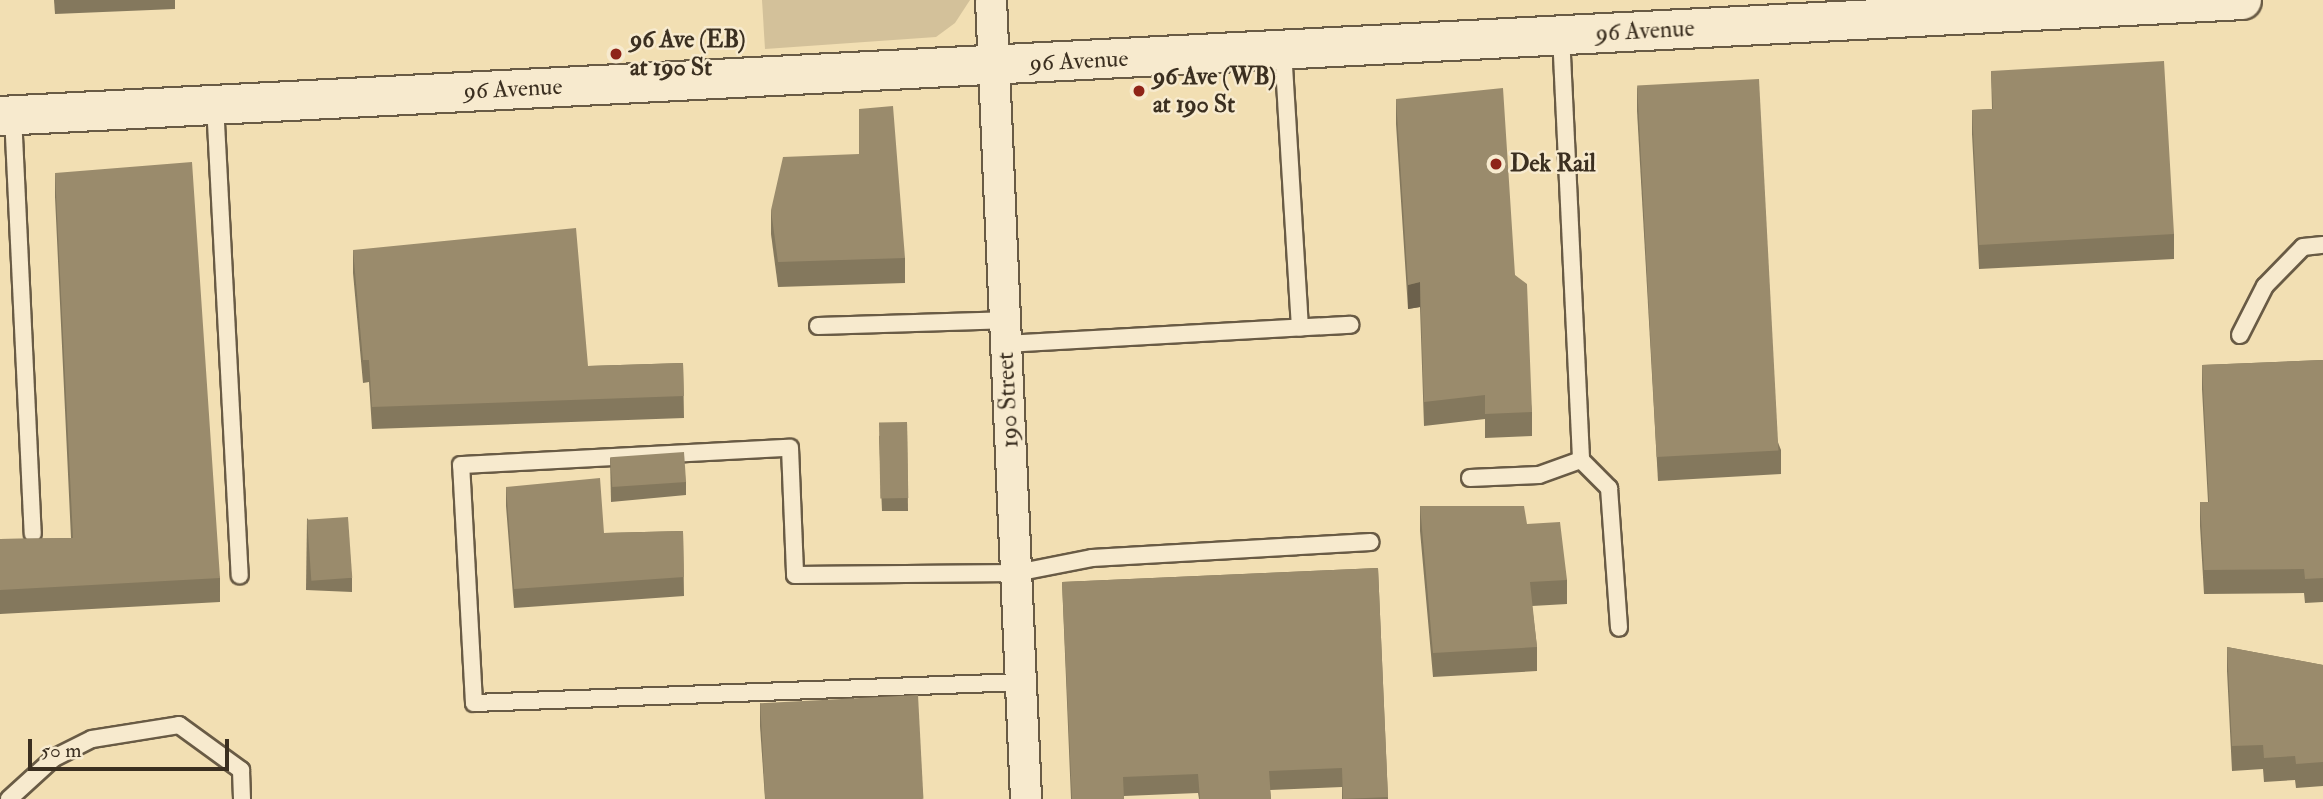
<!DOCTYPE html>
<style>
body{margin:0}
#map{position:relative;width:2323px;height:799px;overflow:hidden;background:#f2dfb3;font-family:"IM FELL Double Pica",serif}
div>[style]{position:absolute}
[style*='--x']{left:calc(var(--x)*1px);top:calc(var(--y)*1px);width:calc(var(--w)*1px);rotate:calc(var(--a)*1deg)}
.green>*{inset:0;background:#d3c19a}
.roads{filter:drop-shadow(2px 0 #695b45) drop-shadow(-2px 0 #695b45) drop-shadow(0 2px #695b45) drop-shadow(0 -2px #695b45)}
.lane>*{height:16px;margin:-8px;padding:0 8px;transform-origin:8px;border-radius:8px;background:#f7eace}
.street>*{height:30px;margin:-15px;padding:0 15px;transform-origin:15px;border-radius:15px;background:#f7eace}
.secondary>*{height:38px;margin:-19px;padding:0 19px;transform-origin:19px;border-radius:19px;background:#f7eace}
.wall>*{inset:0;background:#84785d}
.shaded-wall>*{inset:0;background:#6c614c}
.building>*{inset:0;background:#9a8b6c;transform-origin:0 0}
.dots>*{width:19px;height:19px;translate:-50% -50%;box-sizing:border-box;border:4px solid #f7eace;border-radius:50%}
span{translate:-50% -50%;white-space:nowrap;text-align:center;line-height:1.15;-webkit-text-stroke:5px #f7eace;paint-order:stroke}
.street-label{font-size:24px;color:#3b2f20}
.poi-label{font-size:24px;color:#3b2f20;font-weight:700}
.left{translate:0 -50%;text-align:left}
.scale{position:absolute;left:28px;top:739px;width:201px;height:32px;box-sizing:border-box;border:4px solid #3b2f20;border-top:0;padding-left:9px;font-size:21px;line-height:24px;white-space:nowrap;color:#3b2f20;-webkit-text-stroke:5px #f7eace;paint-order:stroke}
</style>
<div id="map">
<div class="green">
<div style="clip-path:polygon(762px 0,970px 0,955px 23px,936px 37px,765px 49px)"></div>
</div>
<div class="roads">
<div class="lane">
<div style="--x:1561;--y:34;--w:426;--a:87.3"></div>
<div style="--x:1581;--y:460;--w:40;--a:45"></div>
<div style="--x:1609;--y:488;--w:140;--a:85.9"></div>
<div style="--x:1283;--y:50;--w:278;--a:86.5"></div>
<div style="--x:215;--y:104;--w:472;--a:87"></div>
<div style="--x:13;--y:115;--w:419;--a:87.3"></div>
<div style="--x:818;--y:326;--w:186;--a:-1.8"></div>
<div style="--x:2240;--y:335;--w:55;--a:-63"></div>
<div style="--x:2265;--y:286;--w:54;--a:-45.7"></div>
<div style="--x:2303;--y:247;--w:20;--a:-6"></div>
<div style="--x:1005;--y:344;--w:346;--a:-3.2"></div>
<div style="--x:1470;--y:478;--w:69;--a:-2.5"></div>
<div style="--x:1539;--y:475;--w:45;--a:-19.7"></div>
<div style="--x:1021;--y:682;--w:547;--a:177.8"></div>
<div style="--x:474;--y:703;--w:238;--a:-93.1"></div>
<div style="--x:461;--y:465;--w:329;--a:-3"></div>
<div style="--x:790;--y:448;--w:127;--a:87.7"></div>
<div style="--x:795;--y:575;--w:221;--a:-0.5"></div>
<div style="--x:1016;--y:573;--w:77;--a:-11.2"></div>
<div style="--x:1092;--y:558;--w:279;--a:-3.3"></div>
<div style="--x:9;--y:799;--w:61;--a:-42.3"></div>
<div style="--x:54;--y:758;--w:42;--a:-26.6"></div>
<div style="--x:92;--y:739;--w:88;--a:-9.1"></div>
<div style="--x:179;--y:725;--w:77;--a:36"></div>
<div style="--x:241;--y:770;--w:29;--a:88"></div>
</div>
<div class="street">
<div style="--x:991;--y:0;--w:800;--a:87.49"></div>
</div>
<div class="secondary">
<div style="--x:0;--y:116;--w:2245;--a:-2.96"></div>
</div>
</div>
<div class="wall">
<div style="clip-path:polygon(54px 0,175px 0,175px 9px,55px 14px)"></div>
<div style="clip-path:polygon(1991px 71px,2174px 234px,2174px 259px,1979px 269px,1972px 134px,1972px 110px,1992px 109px)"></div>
<div style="clip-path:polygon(1637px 86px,1781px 450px,1781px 474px,1658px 481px,1637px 111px)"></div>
<div style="clip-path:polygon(1396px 99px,1515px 275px,1532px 412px,1532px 436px,1485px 438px,1485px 419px,1424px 426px,1420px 307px,1408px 309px,1396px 124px)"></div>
<div style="clip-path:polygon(55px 173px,220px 578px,220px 602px,0 614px,0 539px,71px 538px,55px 197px)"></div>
<div style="clip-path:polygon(771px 210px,905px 258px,905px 283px,778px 287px,771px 234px)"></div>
<div style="clip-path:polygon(353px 250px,588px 366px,683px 363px,684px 418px,372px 429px,369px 382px,363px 383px,353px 273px)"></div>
<div style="clip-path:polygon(2323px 360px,2323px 602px,2305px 603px,2304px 593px,2204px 594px,2200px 526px,2200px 502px,2208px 502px,2202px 389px,2202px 365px)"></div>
<div style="clip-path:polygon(907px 422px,908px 511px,882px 511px,879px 436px)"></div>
<div style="clip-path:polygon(610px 458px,686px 482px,686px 495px,611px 502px)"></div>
<div style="clip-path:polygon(506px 487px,604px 533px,683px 531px,684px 596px,514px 608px,506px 506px)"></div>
<div style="clip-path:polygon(1420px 506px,1527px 524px,1567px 580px,1567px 604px,1532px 606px,1537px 647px,1537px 671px,1433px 677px,1420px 531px)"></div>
<div style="clip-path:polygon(307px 518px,352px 578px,352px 592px,306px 590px)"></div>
<div style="clip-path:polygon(1378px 568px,1388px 799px,1342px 799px,1342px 787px,1270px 790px,1271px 799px,1199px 799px,1198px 793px,1124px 796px,1124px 799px,1071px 799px,1062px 582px)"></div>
<div style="clip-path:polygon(2227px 647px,2323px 665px,2323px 786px,2296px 788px,2295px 780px,2264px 782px,2263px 769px,2232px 771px,2227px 671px)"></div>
<div style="clip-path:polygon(760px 703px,923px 799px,765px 799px,760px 726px)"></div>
</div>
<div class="shaded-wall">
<div style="clip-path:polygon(1420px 282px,1420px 307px,1408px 309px,1408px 285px)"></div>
</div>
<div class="building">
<div style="clip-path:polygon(2164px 61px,2174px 234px,1979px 245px,1972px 110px,1993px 109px,1991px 71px)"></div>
<div style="left:1759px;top:79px;width:372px;height:122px;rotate:87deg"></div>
<div style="clip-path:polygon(1503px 88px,1515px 275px,1527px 284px,1532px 412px,1485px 414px,1485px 395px,1424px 402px,1420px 282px,1408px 285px,1396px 99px)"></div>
<div style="clip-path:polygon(893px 106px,905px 258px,778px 262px,771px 210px,783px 157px,859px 154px,859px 109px)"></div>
<div style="clip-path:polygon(192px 162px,220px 578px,0 590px,0 539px,73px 538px,55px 173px)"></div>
<div style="clip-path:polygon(576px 228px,588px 366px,683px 363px,684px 396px,372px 407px,369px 360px,363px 360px,353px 250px)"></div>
<div style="clip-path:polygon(2323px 360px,2323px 578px,2305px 579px,2304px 569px,2204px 570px,2200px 502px,2209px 502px,2202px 365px)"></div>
<div style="left:907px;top:422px;width:76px;height:28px;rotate:89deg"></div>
<div style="left:684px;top:452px;width:30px;height:74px;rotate:86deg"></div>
<div style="clip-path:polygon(600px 478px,604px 533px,683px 531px,684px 577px,514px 589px,506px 487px)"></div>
<div style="clip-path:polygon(1420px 506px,1524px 506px,1527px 524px,1560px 522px,1567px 580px,1530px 582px,1537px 647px,1433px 653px)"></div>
<div style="left:348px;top:517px;width:61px;height:41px;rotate:86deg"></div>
<div style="clip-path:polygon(1378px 568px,1388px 797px,1343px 799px,1342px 768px,1269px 771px,1271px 799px,1200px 799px,1198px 774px,1123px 777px,1124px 799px,1072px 799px,1062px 582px)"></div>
<div style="clip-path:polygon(2227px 647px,2323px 665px,2323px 762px,2296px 764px,2295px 756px,2264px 758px,2263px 745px,2232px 746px)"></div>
<div style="left:918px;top:695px;width:104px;height:158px;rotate:87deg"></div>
</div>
<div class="dots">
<div style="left:616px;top:54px;background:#8f2418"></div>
<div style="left:1139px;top:91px;background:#8f2418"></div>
<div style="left:1496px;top:164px;background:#8f2418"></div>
</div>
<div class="street-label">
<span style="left:1645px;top:31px;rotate:-3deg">96 Avenue</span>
<span style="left:1079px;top:61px;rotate:-3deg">96 Avenue</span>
<span style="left:513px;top:89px;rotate:-3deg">96 Avenue</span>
<span style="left:1008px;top:400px;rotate:-93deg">190 Street</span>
</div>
<div class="poi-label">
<span class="left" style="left:630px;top:54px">96 Ave (EB)<br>at 190 St</span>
<span class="left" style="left:1153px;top:91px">96 Ave (WB)<br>at 190 St</span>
<span class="left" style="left:1510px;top:164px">Dek Rail</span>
</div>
<div class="scale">50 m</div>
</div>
